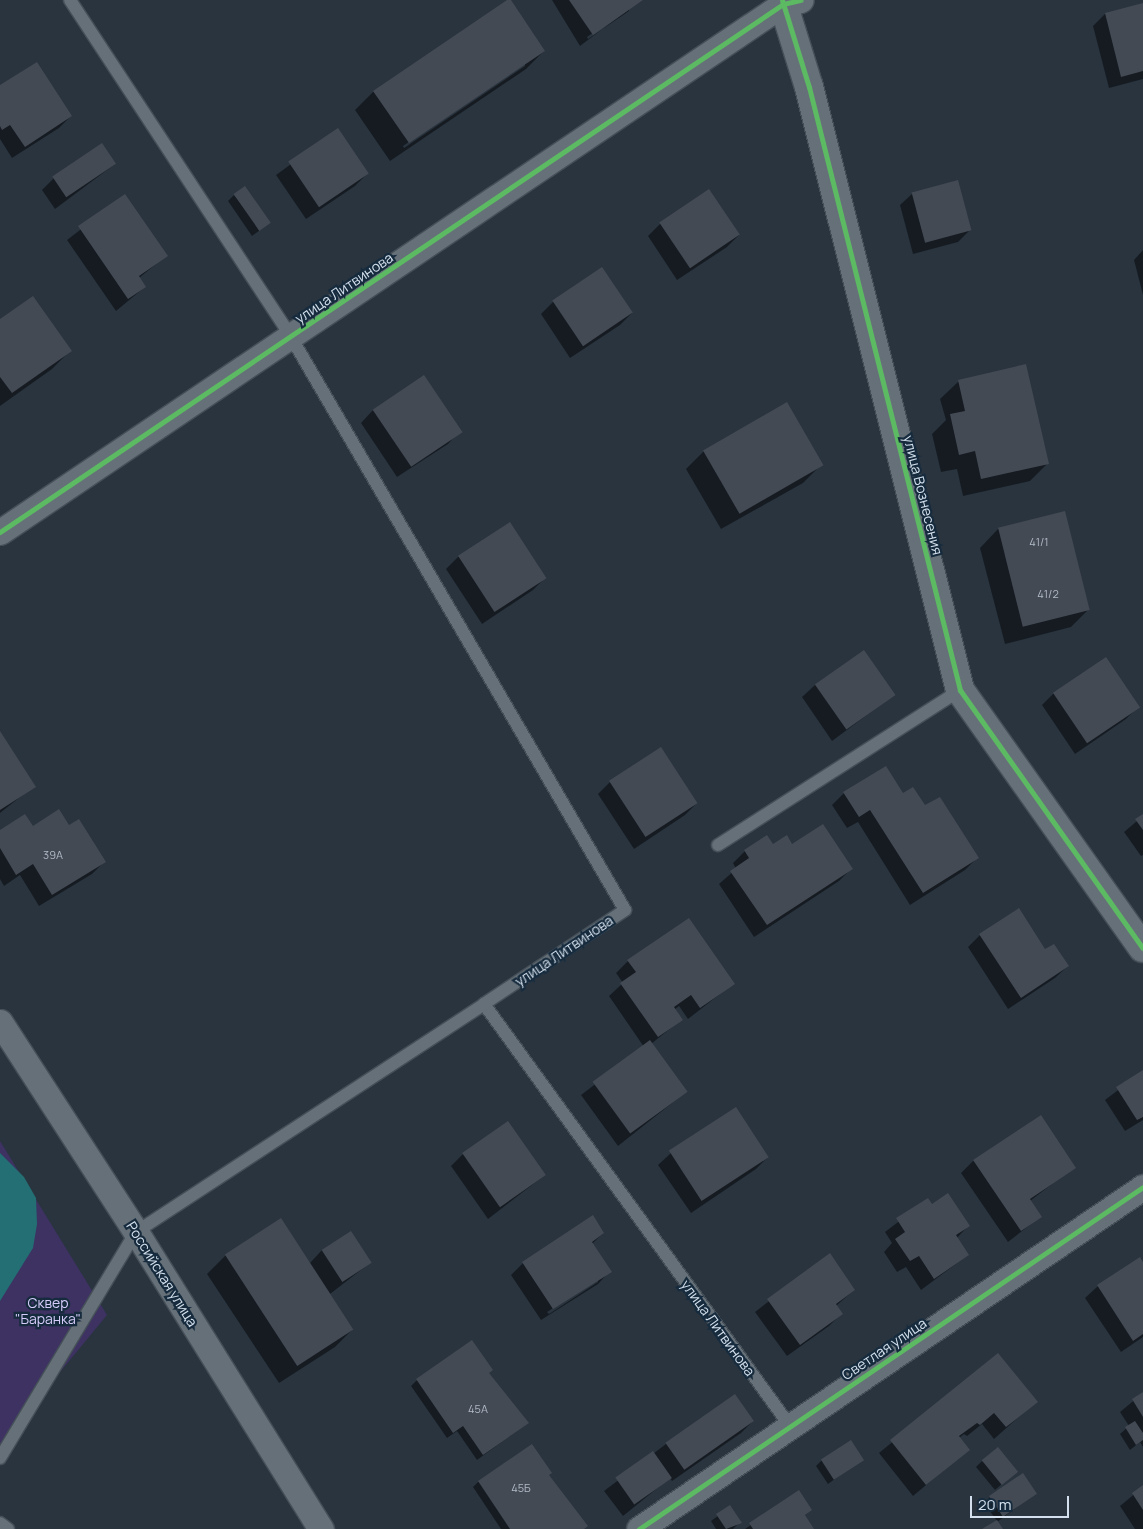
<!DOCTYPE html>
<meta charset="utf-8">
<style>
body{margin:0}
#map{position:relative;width:1143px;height:1529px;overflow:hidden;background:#29343f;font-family:Manrope,sans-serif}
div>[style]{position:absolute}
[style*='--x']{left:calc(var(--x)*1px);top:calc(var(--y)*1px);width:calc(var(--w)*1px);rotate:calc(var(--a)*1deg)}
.green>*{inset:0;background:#3d3262}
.water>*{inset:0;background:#236f74}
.shadow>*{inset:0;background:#0007}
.building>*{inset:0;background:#444a54;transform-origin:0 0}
.roads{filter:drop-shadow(1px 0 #454f58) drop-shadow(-1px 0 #454f58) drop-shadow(0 1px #454f58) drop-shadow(0 -1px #454f58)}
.service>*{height:12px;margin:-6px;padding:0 6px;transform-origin:6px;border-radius:6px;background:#667078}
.minor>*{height:25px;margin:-12.5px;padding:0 12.5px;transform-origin:12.5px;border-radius:12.5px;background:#667078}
.tertiary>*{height:28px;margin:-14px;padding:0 14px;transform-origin:14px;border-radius:14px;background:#667078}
.cycleway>*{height:5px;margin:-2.5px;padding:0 2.5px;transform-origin:2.5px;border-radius:2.5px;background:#5cba63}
span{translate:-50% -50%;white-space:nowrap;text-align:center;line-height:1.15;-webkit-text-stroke:4.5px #162b3d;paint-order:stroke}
.number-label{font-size:11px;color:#b0bac7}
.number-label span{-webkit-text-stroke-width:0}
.street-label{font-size:14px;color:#d4e0ed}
.park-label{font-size:14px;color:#d5ccfa}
.scale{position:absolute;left:970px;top:1496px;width:99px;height:22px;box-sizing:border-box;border:2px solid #d4e0ed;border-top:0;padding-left:6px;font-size:15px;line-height:18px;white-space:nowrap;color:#d4e0ed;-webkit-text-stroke:4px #162b3d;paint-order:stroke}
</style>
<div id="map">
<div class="green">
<div style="clip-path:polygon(0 1141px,107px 1315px,0 1445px)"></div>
</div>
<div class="water">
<div style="clip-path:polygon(0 1153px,24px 1177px,36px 1198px,37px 1224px,33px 1248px,0 1301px)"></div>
</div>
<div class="shadow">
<div style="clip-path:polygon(evenodd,509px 0,544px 51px,526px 69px,390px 161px,355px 110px,373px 92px,509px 0,525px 63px,525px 66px,404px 148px,403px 146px,525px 63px)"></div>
<div style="clip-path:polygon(evenodd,552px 0,641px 0,580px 46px,552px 0,629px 8px,629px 11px,588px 39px,587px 37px,629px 8px)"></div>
<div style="clip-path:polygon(1143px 4px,1143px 79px,1109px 88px,1093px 26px,1105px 14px)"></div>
<div style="clip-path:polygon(0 87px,71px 116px,59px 128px,12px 158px,0 139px)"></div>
<div style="clip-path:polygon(338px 130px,367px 174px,355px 186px,306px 219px,276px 175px)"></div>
<div style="clip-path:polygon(115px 164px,55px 209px,42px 190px,54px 178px)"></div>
<div style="clip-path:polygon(709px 191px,739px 235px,727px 247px,677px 280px,648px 236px,660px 224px)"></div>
<div style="clip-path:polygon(913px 193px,970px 230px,958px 242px,913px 254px,900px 205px)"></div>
<div style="clip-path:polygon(234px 195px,263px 228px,252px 236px,228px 201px)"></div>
<div style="clip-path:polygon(124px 196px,166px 256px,139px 278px,145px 287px,116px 311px,67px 240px)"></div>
<div style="clip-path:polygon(1143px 250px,1143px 295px,1134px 260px)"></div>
<div style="clip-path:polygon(602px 269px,632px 313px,620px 325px,570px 358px,541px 314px,553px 302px)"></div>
<div style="clip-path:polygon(0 320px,70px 351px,52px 369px,0 406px)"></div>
<div style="clip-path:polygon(959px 381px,1048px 463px,1030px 481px,963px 496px,957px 469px,941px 472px,932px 434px,946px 420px,940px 399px)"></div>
<div style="clip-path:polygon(373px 410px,460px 431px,448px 444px,397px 477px,361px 423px)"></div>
<div style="clip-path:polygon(704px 451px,821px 465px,803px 483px,721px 529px,686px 469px)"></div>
<div style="clip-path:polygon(1064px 513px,1089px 609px,1071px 627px,1005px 644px,980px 548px,998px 529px)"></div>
<div style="clip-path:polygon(509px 523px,545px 578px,533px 590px,482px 624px,446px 569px,458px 557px)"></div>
<div style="clip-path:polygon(815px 685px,894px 695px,832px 741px,802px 697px)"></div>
<div style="clip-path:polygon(1054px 693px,1138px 707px,1126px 719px,1075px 754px,1042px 705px)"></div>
<div style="clip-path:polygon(0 734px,34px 786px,0 813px)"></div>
<div style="clip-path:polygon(610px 782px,697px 803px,685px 815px,634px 849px,598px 794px)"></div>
<div style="clip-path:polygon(844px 793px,903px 795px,925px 807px,977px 858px,965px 870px,910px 905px,858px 822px,847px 828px,832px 805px)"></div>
<div style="clip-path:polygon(1143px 816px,1143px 855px,1141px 856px,1124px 832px)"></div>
<div style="clip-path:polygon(68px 826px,104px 862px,92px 874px,39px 906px,20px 875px,4px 886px,0 879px,0 832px)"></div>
<div style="clip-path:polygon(773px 845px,792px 846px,851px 869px,839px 881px,754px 937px,719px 884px,736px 869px,733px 863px,745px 851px)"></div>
<div style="clip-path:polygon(1018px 910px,1045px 951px,1068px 966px,1055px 978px,1008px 1009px,968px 947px,980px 935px)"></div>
<div style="clip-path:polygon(628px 961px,733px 984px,688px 1019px,679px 1006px,674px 1010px,681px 1020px,651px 1044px,686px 1092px,618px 1146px,581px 1095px,644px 1047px,609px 996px,623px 983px,616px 973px)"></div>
<div style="clip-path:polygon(1143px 1071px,1143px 1120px,1125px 1131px,1105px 1100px)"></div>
<div style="clip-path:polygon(1040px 1116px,1074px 1167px,1030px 1201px,1040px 1217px,1008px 1242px,961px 1173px,973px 1161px)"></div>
<div style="clip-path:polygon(671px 1153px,768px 1157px,756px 1169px,691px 1213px,658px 1165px)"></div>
<div style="clip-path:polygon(463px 1154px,545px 1175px,488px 1219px,451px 1166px)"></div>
<div style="clip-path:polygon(927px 1200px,931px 1206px,968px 1226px,957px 1238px,968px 1255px,921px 1290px,906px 1267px,897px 1272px,884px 1252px,892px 1243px,885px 1232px)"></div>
<div style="clip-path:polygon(281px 1220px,310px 1263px,322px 1250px,370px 1263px,330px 1294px,353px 1329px,335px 1347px,279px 1383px,207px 1274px,225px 1256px)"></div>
<div style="clip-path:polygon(evenodd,603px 1233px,592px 1244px,610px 1271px,598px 1284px,541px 1320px,511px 1275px,523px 1263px,603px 1233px,598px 1279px,598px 1282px,549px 1314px,547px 1312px,598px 1279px)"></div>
<div style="clip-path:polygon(829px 1255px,854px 1290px,836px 1306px,841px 1314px,829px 1326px,787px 1356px,755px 1312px)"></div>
<div style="clip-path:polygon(1143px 1264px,1143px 1337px,1121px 1352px,1085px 1298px,1098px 1286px)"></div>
<div style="clip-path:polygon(998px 1355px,1036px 1402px,994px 1439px,982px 1424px,967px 1436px,964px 1434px,959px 1438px,968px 1450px,913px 1496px,879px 1453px)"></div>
<div style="clip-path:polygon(488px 1373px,528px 1423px,477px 1460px,457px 1431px,447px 1438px,411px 1386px,417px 1380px)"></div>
<div style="clip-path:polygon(1143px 1393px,1143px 1447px,1140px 1442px,1130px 1450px,1120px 1434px,1129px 1426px,1120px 1412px)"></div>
<div style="clip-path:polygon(753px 1421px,741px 1433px,672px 1481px,670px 1478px,623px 1516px,604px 1491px,666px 1444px)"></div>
<div style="clip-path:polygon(862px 1459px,828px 1484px,816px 1466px,822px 1460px)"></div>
<div style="clip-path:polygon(982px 1461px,1010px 1477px,995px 1490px,976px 1467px)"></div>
<div style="clip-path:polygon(548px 1475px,583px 1529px,501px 1529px,473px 1487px,478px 1482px)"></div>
<div style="clip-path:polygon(1143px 1487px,1143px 1529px,1135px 1529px,1120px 1506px)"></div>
<div style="clip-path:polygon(799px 1492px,811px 1510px,804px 1516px,813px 1529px,745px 1529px)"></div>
<div style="clip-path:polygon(1035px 1494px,997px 1522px,1001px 1529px,985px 1529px,997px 1521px,984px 1503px,990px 1497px)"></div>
<div style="clip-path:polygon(730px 1507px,740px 1522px,733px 1529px,716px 1529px,711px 1521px)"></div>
</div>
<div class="building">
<div style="clip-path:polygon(507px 0,511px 0,545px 51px,409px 143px,373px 91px)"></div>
<div style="clip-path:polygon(569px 0,643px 0,593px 35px)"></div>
<div style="clip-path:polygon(1143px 3px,1143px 71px,1121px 77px,1105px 13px)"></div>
<div style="clip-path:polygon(37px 62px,72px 116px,25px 147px,10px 125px,2px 130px,0 126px,0 85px)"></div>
<div style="left:338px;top:128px;width:55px;height:60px;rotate:56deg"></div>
<div style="left:102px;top:143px;width:25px;height:60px;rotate:56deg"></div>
<div style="left:958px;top:180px;width:52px;height:48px;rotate:75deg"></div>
<div style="left:245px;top:186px;width:45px;height:14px;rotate:55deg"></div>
<div style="left:709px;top:189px;width:55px;height:60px;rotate:56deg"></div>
<div style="clip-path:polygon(125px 194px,168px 256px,139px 276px,146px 287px,128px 299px,78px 226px)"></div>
<div style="left:602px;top:267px;width:55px;height:60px;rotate:56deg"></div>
<div style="clip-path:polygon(33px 296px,72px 351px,12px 393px,0 377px,0 319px)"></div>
<div style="clip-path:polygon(1026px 364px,1049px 464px,981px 479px,975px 451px,959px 455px,950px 414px,965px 411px,958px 380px)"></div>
<div style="left:424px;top:375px;width:69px;height:62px;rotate:56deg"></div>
<div style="left:787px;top:402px;width:73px;height:97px;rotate:60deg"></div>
<div style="left:1065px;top:511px;width:102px;height:69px;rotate:76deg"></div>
<div style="left:510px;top:522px;width:67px;height:62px;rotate:57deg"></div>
<div style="left:864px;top:650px;width:55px;height:60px;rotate:55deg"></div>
<div style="left:1106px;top:657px;width:61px;height:64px;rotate:56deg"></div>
<div style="clip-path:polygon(0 731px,36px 787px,0 810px)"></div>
<div style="left:661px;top:747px;width:67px;height:62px;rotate:57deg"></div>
<div style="clip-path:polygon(886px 766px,903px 793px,913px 787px,925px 805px,940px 797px,979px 858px,923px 893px,870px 810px,859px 817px,843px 792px)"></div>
<div style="clip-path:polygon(59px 809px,69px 825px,79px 819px,106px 862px,52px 895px,33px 864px,16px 875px,0 848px,0 830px,25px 814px,33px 826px)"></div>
<div style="clip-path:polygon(1143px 814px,1143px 830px,1135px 819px)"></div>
<div style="clip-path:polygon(823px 824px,853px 869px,767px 925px,730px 871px,749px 858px,744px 850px,767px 835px,773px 844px,787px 835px,792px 844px)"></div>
<div style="clip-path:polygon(1019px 908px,1045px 949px,1054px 944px,1069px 966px,1021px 998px,979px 934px)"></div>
<div style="clip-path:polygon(689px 918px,735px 984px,700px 1008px,691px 995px,674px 1007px,683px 1020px,658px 1037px,620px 983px,636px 972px,627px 960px)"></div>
<div style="left:650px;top:1040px;width:64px;height:71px;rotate:54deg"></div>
<div style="clip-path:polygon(1143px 1070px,1143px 1117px,1137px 1120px,1116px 1087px)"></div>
<div style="left:736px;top:1107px;width:60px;height:80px;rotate:57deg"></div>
<div style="clip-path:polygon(1041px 1115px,1076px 1168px,1030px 1199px,1042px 1217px,1021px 1231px,973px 1160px)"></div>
<div style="left:508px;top:1121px;width:66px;height:56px;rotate:55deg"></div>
<div style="clip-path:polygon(948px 1193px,970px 1226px,956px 1235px,969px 1255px,934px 1279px,919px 1256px,910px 1261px,895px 1239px,905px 1232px,896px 1218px,928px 1198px,932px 1204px)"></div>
<div style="clip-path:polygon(593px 1215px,604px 1233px,592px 1242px,612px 1272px,553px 1309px,522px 1262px)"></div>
<div style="left:281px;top:1218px;width:133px;height:67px;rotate:57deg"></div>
<div style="left:351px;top:1231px;width:38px;height:35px;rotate:57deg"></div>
<div style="clip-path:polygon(830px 1253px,855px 1290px,836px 1304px,843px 1314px,800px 1345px,767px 1299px)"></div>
<div style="clip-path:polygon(1140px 1257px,1143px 1262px,1143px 1334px,1133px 1341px,1097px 1285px)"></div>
<div style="clip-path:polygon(472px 1340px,493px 1370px,489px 1373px,529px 1423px,483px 1455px,463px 1426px,453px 1433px,416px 1379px)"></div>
<div style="clip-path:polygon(998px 1353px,1038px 1402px,1006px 1427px,994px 1413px,980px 1425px,977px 1423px,959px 1436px,970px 1450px,926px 1485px,890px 1440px)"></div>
<div style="clip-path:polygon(1143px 1392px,1143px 1417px,1132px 1399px)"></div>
<div style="left:735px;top:1394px;width:33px;height:85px;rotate:55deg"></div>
<div style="clip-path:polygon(1135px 1421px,1143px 1433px,1143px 1440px,1136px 1445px,1125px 1427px)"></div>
<div style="left:851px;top:1440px;width:24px;height:36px;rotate:57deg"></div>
<div style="clip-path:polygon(532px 1444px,552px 1473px,549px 1475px,588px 1526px,584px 1529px,510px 1529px,478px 1481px)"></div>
<div style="left:998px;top:1447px;width:32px;height:21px;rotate:51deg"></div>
<div style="left:653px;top:1451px;width:33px;height:46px;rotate:55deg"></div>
<div style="left:1023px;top:1473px;width:25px;height:41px;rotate:56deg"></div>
<div style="clip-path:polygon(1143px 1485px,1143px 1510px,1132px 1493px)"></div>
<div style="clip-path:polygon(799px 1490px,812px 1510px,805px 1515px,814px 1529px,753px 1529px,749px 1523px)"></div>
<div style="clip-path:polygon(730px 1505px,742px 1523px,726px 1529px,716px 1514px)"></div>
<div style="clip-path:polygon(997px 1520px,1003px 1529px,982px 1529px)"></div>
</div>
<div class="roads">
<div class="service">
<div style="--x:70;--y:0;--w:403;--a:56.7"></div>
<div style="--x:291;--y:337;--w:663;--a:59.76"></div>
<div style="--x:625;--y:910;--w:169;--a:146.3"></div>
<div style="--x:484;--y:1004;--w:521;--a:54.05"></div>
<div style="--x:718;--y:845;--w:287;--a:-32.6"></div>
<div style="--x:0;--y:1458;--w:264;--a:-59"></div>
<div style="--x:136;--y:1232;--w:416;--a:-33.2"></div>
<div style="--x:0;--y:1523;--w:10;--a:37"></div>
</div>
<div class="minor">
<div style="--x:0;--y:532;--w:944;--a:-33.99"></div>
<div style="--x:783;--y:4;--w:18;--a:-13"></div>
<div style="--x:0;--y:1022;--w:250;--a:57.1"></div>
<div style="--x:136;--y:1232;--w:350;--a:58.1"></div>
<div style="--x:639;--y:1529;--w:609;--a:-34.16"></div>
</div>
<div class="tertiary">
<div style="--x:782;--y:0;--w:91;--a:72.8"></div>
<div style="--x:809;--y:87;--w:622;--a:75.94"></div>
<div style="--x:960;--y:690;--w:316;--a:54.7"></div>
</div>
</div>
<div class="cycleway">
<div style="--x:782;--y:0;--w:91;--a:72.8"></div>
<div style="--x:809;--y:87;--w:622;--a:75.94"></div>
<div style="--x:960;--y:690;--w:316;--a:54.7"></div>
<div style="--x:0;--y:532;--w:944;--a:-33.99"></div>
<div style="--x:783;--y:4;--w:18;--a:-13"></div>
<div style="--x:639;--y:1529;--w:609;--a:-34.16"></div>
</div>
<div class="number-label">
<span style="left:1039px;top:542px">41/1</span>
<span style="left:1048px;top:594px">41/2</span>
<span style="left:53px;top:855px">39А</span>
<span style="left:478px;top:1409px">45А</span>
<span style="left:521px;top:1488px">45Б</span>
</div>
<div class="street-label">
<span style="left:344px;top:288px;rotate:-34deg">улица Литвинова</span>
<span style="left:923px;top:495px;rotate:76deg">улица Вознесения</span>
<span style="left:564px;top:951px;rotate:-34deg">улица Литвинова</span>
<span style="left:162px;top:1274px;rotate:58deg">Российская улица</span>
<span style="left:718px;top:1328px;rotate:54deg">улица Литвинова</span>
<span style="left:884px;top:1349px;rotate:-34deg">Светлая улица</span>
</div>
<div class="park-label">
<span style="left:48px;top:1311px">Сквер<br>"Баранка"</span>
</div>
<div class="scale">20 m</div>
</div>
